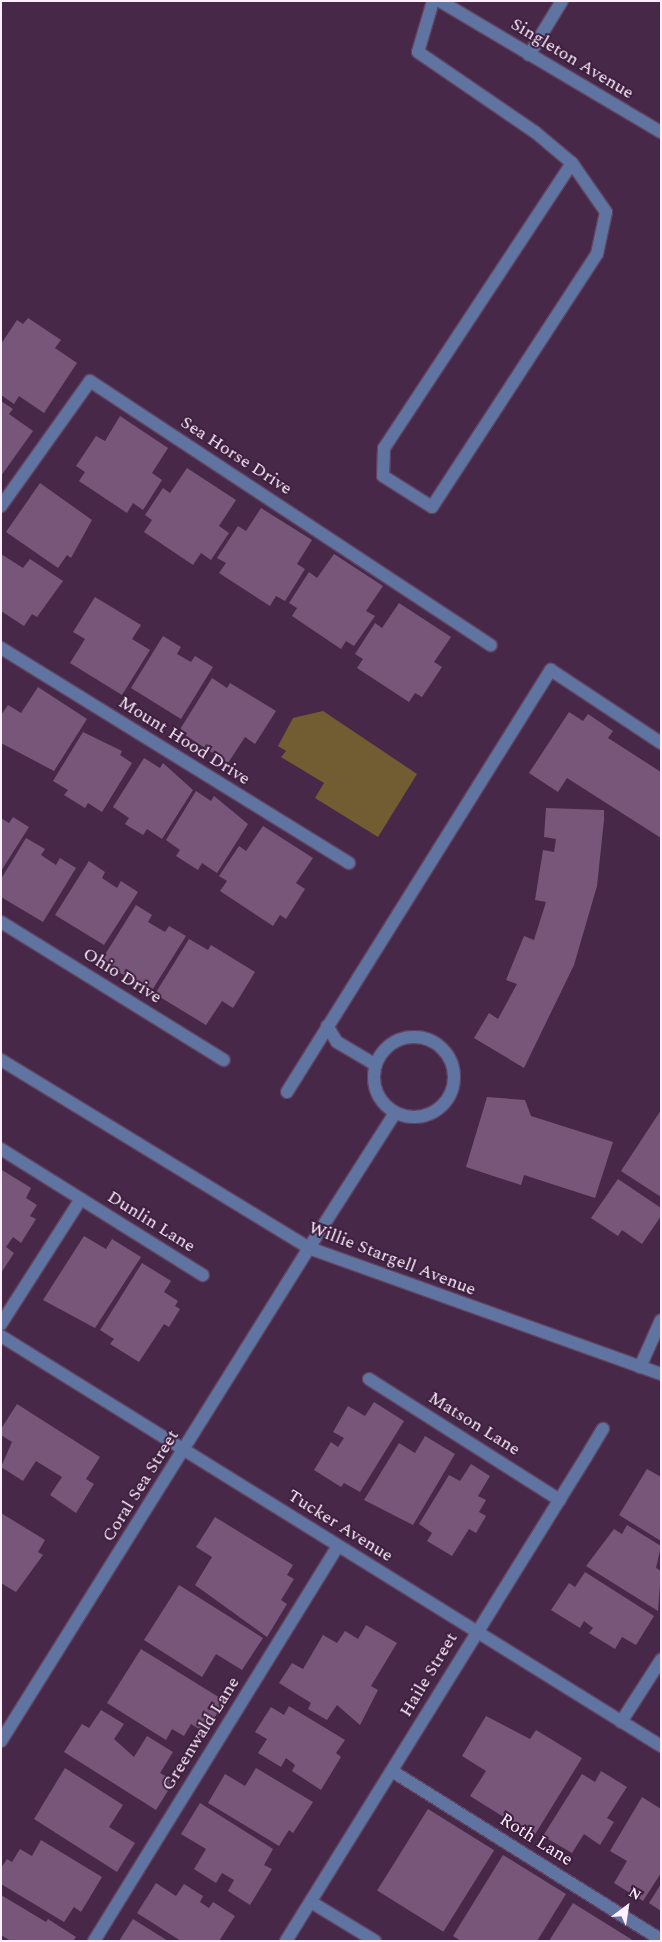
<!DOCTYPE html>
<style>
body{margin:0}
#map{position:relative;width:662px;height:1942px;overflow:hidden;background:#482849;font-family:Spectral,serif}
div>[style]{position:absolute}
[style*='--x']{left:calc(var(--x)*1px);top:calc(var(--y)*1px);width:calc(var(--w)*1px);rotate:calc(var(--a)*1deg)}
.green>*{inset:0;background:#715d31}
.building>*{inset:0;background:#785679;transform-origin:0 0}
.roads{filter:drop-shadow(1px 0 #614462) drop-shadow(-1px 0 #614462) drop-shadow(0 1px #614462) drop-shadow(0 -1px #614462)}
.service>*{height:12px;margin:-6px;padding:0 6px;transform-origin:6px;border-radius:6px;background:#6074a1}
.service>.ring{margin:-6px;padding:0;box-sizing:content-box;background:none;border:12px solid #6074a1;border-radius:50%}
.pedestrian>*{height:12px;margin:-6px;padding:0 6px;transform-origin:6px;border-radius:6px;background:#6074a1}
.minor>*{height:12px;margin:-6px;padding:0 6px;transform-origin:6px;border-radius:6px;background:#6074a1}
.tertiary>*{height:12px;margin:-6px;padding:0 6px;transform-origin:6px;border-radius:6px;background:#6074a1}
span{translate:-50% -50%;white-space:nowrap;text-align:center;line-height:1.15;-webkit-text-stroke:4px #3d1e3e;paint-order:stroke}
.street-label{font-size:18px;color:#feeefe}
.frame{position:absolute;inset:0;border:2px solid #feeefe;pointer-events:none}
.north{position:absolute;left:602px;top:1882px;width:50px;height:50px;-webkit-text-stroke:4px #3d1e3e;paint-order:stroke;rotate:31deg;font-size:14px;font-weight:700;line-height:20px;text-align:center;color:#feeefe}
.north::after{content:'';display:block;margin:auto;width:18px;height:22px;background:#feeefe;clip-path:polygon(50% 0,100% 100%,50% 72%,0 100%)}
</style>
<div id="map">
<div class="green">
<div style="clip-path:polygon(323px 711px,417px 774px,378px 837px,315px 798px,324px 783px,281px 757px,286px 751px,278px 746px,293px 718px)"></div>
</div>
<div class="building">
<div style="clip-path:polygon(28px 318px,61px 340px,55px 348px,77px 363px,44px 413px,19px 396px,14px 404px,1px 395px,1px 344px,17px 320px,23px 324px)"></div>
<div style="clip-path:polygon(1px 401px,13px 409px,9px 414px,33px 431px,1px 476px)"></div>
<div style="clip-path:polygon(120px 416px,168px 448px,152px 473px,162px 480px,143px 510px,133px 503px,127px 513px,79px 481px,85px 472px,76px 466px,96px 436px,105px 441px)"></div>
<div style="clip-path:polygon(187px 468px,236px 500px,219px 526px,229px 533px,211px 560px,201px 553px,193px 565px,144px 532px,152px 520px,145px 515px,163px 488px,170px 493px)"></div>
<div style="clip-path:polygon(40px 483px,92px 520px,71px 558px,67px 555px,58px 568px,6px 532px)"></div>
<div style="clip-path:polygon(261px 508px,312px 540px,297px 564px,305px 569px,285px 601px,276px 596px,270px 606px,219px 573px,226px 563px,217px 558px,238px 526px,246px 531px)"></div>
<div style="clip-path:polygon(1px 554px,23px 568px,30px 559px,63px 581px,37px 617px,32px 614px,24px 626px,1px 611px)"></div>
<div style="clip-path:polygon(334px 554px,383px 586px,366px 611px,375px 616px,354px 646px,346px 641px,341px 649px,292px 616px,297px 608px,289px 603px,309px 572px,317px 578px)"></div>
<div style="clip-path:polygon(95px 597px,141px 625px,132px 639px,150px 650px,122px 695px,70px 663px,85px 639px,73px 632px)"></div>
<div style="clip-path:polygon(399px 603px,451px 637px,434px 662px,442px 667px,422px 697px,415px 693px,409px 702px,357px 668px,363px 659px,355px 654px,375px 623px,382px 628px)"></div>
<div style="clip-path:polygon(163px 636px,181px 647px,177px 654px,191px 662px,195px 656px,213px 667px,181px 719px,131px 688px)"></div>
<div style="clip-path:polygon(212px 678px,227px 688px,230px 683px,276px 711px,255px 744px,245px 737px,228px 763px,179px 731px)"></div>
<div style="clip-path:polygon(38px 687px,87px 719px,54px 771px,1px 743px,1px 715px,8px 705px,21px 713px)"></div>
<div style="clip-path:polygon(569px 712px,583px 721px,588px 714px,613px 731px,608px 738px,661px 772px,661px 838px,567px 778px,558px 792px,529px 773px)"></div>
<div style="clip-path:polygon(83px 732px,122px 751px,120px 755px,132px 763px,102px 812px,88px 803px,85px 808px,64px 795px,68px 790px,53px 781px)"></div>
<div style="clip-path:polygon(144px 758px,160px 768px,163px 763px,193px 790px,162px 839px,147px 829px,143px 835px,125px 824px,129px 818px,113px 807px)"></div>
<div style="clip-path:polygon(196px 791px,211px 801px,214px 796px,248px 824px,217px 873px,202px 863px,198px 870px,176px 856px,180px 850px,166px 840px)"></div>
<div style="clip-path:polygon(546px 808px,604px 810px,604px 820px,597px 886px,574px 965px,524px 1068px,474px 1038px,489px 1013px,498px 1019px,517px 984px,506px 980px,524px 936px,534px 940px,546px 902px,535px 900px,543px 850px,554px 852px,556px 839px,544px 837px)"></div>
<div style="clip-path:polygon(13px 817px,29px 827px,1px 871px,1px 818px,9px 823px)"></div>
<div style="clip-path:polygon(263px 826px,313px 858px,296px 883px,305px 889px,286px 919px,280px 915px,273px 926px,220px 891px,227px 881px,219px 876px,239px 846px,246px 851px)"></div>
<div style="clip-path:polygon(26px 838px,45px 849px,41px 855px,56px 865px,60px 858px,76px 868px,43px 922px,1px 897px,1px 879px)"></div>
<div style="clip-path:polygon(89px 861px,105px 872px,102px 878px,117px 888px,121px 881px,138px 892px,104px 945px,55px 915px)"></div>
<div style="clip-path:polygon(136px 905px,152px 915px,148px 922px,165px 932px,169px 926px,186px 936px,151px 992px,101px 961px)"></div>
<div style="clip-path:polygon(189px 939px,208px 950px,211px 945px,255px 972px,233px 1008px,222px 1001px,206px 1025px,155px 994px)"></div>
<div style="clip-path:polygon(487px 1097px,525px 1100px,531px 1116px,613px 1142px,595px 1198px,524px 1175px,521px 1185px,466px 1167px)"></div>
<div style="clip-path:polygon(661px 1110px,661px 1197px,621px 1171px)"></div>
<div style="clip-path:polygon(2px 1170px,31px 1188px,26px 1198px,37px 1205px,30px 1216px,36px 1219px,21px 1243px,13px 1237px,6px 1247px,14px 1253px,1px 1273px)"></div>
<div style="clip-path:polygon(618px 1179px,661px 1208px,661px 1216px,642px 1244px,622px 1230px,618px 1236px,591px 1218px)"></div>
<div style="clip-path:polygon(84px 1236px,106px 1249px,112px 1239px,141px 1257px,95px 1328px,43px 1300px)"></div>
<div style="clip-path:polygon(142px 1263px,171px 1281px,164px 1292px,178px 1301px,175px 1306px,180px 1309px,169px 1327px,164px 1324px,139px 1362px,110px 1344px,114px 1339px,100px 1330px)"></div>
<div style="clip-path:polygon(374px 1402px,404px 1421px,360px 1492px,344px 1483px,341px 1487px,314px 1470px,331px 1442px,338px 1447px,344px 1438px,333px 1432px,348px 1406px,365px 1416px)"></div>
<div style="clip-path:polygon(17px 1404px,100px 1457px,86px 1479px,94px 1484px,76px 1513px,50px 1495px,62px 1477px,36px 1461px,23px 1481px,1px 1467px,12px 1442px,1px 1435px,1px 1429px)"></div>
<div style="clip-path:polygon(425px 1436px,455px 1454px,413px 1525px,364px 1500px,399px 1443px,415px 1453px)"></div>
<div style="clip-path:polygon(471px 1464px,490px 1476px,478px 1496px,486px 1500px,479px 1512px,486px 1516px,476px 1533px,469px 1529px,452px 1556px,427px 1541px,432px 1533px,419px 1524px,449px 1475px,460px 1481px)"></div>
<div style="clip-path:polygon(647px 1469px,661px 1477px,661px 1541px,619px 1515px)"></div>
<div style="clip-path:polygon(1px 1513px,45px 1540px,38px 1552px,43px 1555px,16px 1592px,1px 1583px)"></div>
<div style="clip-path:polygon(215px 1517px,293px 1565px,287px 1575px,294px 1579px,281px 1600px,287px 1604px,267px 1637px,195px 1585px,212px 1557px,196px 1547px)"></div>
<div style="clip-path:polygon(627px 1525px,661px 1546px,656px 1568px,661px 1571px,658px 1611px,586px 1566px,614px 1529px,622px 1534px)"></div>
<div style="clip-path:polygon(585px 1572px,654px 1616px,636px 1645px,622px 1637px,615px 1649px,589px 1633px,593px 1628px,584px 1621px,580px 1628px,551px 1610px,569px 1583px,575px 1587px)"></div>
<div style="clip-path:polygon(179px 1585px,263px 1638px,242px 1670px,216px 1654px,202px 1677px,144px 1640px)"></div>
<div style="clip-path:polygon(366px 1625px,397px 1643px,371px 1686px,378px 1690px,360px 1725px,337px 1705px,327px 1720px,308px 1709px,311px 1703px,279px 1683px,292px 1663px,303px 1669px,323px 1635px,337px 1643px,345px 1631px,358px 1639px)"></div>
<div style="clip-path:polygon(141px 1649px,225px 1701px,205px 1733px,191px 1724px,184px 1736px,172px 1729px,166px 1740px,107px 1703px)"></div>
<div style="clip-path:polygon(289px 1706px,345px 1740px,336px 1753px,341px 1757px,321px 1790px,292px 1771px,295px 1765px,286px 1758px,281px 1767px,258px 1753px,267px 1739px,255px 1732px,271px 1707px,284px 1715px)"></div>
<div style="clip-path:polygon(101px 1710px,124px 1724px,114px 1739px,134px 1757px,147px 1736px,173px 1752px,160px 1773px,174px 1781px,156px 1810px,64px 1752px,82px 1724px,89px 1728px)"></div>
<div style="clip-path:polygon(486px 1716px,530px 1739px,536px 1730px,582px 1758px,534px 1836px,470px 1796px,486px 1771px,462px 1756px)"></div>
<div style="clip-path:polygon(65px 1768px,123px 1805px,109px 1827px,135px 1843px,117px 1872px,34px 1819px)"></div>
<div style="clip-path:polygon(256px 1768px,313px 1802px,293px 1833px,289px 1830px,279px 1846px,208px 1803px,225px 1774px,245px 1786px)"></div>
<div style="clip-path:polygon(601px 1771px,627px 1787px,607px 1818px,614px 1822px,600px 1845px,584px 1834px,572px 1853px,543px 1836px,582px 1774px,595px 1782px)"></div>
<div style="clip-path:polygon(642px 1797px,661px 1809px,661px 1873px,643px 1901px,614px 1883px,627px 1861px,610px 1851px)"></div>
<div style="clip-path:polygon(200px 1803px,273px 1849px,264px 1865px,272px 1869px,250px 1905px,228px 1891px,234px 1880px,222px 1873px,216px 1883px,194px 1869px,206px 1849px,181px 1834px)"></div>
<div style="left:428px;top:1809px;width:78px;height:96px;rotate:32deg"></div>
<div style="clip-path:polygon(41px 1840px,102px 1877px,81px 1912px,74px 1907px,64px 1922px,1px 1884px,1px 1868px,7px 1859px,12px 1862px,20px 1849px,32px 1856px)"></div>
<div style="clip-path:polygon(503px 1855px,566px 1894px,537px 1941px,461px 1941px,453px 1936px)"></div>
<div style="clip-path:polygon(156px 1883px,176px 1896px,184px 1884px,203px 1896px,200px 1902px,209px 1908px,213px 1902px,235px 1916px,219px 1941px,181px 1941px,137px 1913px)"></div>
<div style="clip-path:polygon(661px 1884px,661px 1911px,649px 1903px)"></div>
<div style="clip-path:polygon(1px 1895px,46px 1922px,48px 1919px,76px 1937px,73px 1941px,11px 1941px,1px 1935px)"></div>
<div style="clip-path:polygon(573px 1903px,634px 1941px,549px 1941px)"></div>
<div style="clip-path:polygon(133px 1919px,168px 1941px,119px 1941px)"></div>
</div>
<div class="roads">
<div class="service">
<div style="--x:433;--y:1;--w:53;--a:106.4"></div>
<div style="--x:418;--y:52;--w:142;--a:34.4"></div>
<div style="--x:535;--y:132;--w:48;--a:40"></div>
<div style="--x:572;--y:163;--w:341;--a:123.4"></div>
<div style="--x:384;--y:448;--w:28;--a:92"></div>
<div style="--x:383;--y:476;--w:58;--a:32.3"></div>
<div style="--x:432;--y:507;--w:302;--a:-56.9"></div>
<div style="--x:597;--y:254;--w:43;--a:-77.9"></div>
<div style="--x:606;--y:212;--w:60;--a:-124.8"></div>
<div style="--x:327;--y:1026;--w:19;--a:58"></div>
<div style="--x:337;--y:1042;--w:45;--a:30.5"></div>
<div class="ring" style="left:374px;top:1037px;width:68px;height:68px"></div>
<div style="--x:287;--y:1092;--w:498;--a:-58"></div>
<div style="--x:551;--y:670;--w:132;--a:33.6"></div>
<div style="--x:1;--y:1149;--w:238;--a:32"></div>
<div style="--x:309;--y:1248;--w:160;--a:-57.5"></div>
<div style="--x:1;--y:1324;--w:148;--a:-57.4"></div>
<div style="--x:640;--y:1367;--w:51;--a:-65.9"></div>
<div style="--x:369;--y:1379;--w:226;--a:32.4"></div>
<div style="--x:621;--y:1722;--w:74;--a:-57.2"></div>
<div style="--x:392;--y:1771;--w:318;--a:32.1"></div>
<div style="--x:311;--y:1902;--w:75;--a:31.4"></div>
<div style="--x:94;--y:1941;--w:464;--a:-58.3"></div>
</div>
<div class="pedestrian">
<div style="--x:586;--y:1457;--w:33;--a:-59"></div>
</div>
<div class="minor">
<div style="--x:440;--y:1;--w:257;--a:30.7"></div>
<div style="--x:529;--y:55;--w:63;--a:-58.6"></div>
<div style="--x:1;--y:506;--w:153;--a:-54.5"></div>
<div style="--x:90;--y:381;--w:480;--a:33.4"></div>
<div style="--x:1;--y:648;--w:409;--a:31.7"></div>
<div style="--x:1;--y:922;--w:262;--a:31.8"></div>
<div style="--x:1;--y:1336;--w:777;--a:31.85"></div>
<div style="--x:1;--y:1741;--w:581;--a:-58.01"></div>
<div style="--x:286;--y:1941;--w:569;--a:-58.21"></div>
</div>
<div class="tertiary">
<div style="--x:1;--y:1060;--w:361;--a:31.4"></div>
<div style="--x:309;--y:1248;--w:374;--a:19.7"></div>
</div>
</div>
<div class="street-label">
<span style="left:572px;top:59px;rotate:31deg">Singleton Avenue</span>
<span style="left:236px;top:456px;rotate:33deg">Sea Horse Drive</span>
<span style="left:184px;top:741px;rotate:32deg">Mount Hood Drive</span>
<span style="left:122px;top:976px;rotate:32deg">Ohio Drive</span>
<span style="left:151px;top:1222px;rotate:32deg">Dunlin Lane</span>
<span style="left:392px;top:1259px;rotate:21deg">Willie Stargell Avenue</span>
<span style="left:474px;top:1424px;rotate:32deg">Matson Lane</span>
<span style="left:141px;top:1486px;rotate:-58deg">Coral Sea Street</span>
<span style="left:340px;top:1526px;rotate:32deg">Tucker Avenue</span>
<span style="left:429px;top:1675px;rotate:-59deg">Haile Street</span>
<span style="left:201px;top:1734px;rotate:-58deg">Greenwald Lane</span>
<span style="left:536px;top:1840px;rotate:32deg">Roth Lane</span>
</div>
<div class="frame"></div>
<div class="north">N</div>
</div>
